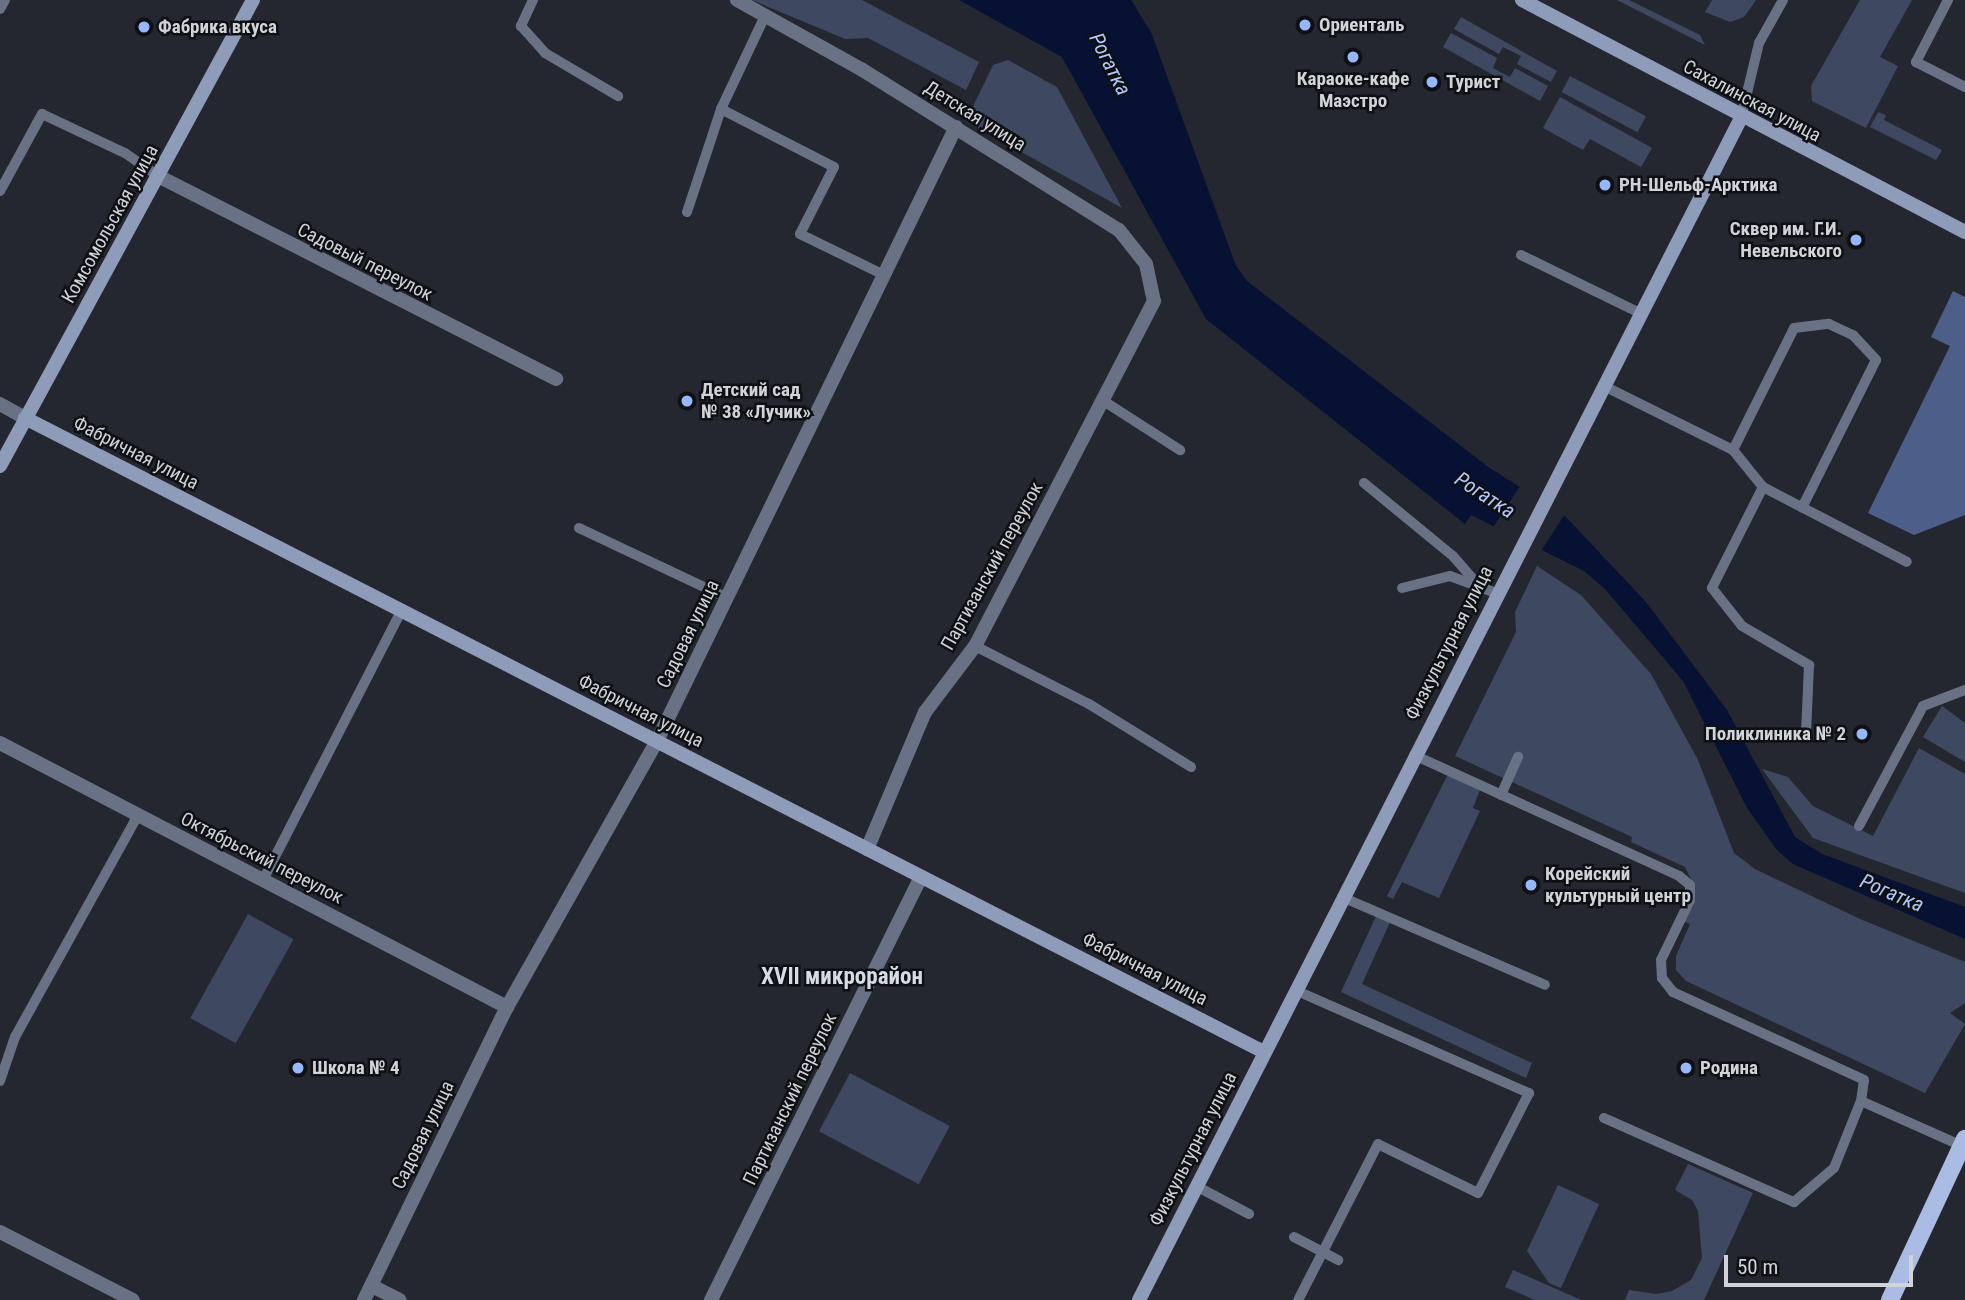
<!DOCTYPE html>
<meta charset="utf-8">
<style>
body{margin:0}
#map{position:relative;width:1965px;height:1300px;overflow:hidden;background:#24272f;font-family:"Roboto Condensed",sans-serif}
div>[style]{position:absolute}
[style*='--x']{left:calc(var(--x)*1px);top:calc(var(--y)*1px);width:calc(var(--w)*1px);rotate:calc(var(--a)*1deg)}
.green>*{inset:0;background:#3e4961;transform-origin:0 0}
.forest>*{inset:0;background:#4d5f88}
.water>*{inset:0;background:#061134}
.pier>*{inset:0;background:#24272f;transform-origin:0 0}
.lane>*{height:10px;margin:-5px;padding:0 5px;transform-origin:5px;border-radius:5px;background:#697284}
.street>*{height:14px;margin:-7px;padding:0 7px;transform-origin:7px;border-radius:7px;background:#697284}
.secondary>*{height:14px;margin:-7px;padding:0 7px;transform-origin:7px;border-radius:7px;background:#8e9cba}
.primary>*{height:18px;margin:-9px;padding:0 9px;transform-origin:9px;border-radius:9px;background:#aabce3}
.dots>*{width:19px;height:19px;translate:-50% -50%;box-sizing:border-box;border:4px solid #0f1014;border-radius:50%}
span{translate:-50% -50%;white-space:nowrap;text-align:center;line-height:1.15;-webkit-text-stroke:5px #0f1014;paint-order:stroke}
.poi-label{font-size:19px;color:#d0d3d8;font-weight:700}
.left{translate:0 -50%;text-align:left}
.right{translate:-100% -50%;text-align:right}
.street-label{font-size:19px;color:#d0d3d8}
.water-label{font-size:21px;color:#afc8fd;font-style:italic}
.quarter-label{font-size:23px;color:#d6dce6;font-weight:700}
.scale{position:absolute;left:1724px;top:1255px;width:189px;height:32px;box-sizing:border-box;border:4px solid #d0d3d8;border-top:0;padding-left:9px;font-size:21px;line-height:24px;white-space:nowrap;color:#d0d3d8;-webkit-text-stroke:5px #0f1014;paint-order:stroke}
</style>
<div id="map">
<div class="green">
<div style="clip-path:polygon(752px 0,862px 0,979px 62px,966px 90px,868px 38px,845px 39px)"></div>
<div style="clip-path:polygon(1617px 0,1629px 0,1700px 35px,1705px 45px)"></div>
<div style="clip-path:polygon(1712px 0,1756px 0,1744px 17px,1730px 22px,1705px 12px)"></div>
<div style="clip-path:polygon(1860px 0,1912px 0,1880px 57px,1898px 66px,1866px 128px,1812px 101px,1811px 86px)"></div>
<div style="clip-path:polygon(1461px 17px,1557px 71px,1551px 82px,1517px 64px,1521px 56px,1503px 47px,1499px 54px,1454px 29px)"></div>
<div style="clip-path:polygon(1451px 33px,1497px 58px,1493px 68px,1510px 77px,1515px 68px,1548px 86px,1540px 101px,1443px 47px)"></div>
<div style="clip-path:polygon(1008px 60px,1057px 87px,1122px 208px,966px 121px,993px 65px)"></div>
<div style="left:1570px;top:76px;width:86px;height:18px;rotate:28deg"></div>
<div style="clip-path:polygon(1560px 97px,1652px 148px,1641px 167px,1590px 139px,1583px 150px,1543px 128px)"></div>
<div style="clip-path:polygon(1878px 112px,1886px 115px,1884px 120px,1942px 150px,1936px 160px,1870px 127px)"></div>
<div style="clip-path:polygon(1537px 566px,1581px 595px,1651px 674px,1698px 760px,1734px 853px,1755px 869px,1860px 919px,1965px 962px,1965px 1003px,1950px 1013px,1965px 1024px,1925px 1093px,1686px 981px,1676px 970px,1676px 956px,1690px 924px,1678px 919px,1692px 881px,1685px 867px,1631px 842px,1632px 837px,1455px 756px,1516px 632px,1515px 612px)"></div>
<div style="clip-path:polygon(1942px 706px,1965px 723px,1965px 762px,1923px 737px)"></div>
<div style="clip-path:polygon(1919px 748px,1965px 774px,1965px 893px,1813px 838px,1762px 769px,1788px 777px,1813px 806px,1873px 836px)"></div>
<div style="clip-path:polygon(1448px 774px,1481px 787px,1473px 808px,1480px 811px,1439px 898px,1402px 882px,1393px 899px,1387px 896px)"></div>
<div style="left:248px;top:914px;width:52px;height:119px;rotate:29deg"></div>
<div style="clip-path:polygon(1377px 914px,1391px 920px,1362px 984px,1532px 1063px,1526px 1078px,1341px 992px)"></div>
<div style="left:850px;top:1073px;width:113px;height:66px;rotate:28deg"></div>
<div style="clip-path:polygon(1688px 1164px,1753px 1193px,1704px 1300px,1625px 1300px,1629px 1290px,1656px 1294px,1672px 1291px,1691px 1280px,1702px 1258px,1698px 1211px,1692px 1200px,1675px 1190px)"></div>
<div style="clip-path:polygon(1558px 1185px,1599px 1204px,1561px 1288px,1549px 1283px,1527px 1251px)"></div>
<div style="clip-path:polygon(1513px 1270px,1581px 1300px,1535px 1300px,1505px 1287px)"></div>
</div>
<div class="forest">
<div style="clip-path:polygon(1953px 291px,1965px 297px,1965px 515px,1914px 535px,1868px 513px,1950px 346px,1931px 337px)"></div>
</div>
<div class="water">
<div style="clip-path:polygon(959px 0,1131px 0,1151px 32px,1236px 266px,1247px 281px,1487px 466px,1566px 517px,1646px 602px,1727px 710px,1795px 837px,1822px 854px,1965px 907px,1965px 939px,1793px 864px,1777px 850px,1747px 808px,1683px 681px,1605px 589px,1584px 571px,1471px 515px,1465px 524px,1206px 319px,1062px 57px)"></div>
</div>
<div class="pier">
<div style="left:1522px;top:483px;width:53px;height:54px;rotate:33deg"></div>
</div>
<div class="lane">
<div style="--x:533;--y:0;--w:29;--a:115"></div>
<div style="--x:521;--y:26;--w:36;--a:48"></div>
<div style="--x:545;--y:53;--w:85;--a:30.5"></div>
<div style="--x:1948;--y:0;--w:70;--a:117.3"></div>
<div style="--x:1916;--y:62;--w:55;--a:27"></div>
<div style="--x:0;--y:9;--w:10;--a:-61"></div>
<div style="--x:721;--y:109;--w:127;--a:27.2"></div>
<div style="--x:834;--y:167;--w:75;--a:116.9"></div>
<div style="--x:800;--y:234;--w:93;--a:26"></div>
<div style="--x:1741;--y:118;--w:77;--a:-76.5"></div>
<div style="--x:1759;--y:43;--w:49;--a:-60.8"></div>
<div style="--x:0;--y:191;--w:88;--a:-61.4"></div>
<div style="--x:42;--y:114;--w:92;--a:25.2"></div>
<div style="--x:125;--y:153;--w:40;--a:34.9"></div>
<div style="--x:687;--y:212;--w:108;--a:-71.7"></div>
<div style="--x:721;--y:109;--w:105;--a:-64.7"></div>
<div style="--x:1521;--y:255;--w:135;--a:26"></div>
<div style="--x:1604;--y:386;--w:144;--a:26.4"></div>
<div style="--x:1733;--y:450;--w:48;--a:51"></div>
<div style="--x:1763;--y:487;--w:162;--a:27.5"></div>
<div style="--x:1102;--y:400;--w:93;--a:32.7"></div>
<div style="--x:1733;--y:450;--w:136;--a:-63.4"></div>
<div style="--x:1794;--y:328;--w:35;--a:-7"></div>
<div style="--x:1829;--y:324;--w:26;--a:25"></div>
<div style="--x:1853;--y:335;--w:34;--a:47"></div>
<div style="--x:1876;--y:360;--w:165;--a:116.6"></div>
<div style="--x:1364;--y:483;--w:115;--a:39.4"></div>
<div style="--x:1453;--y:556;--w:35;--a:49"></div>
<div style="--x:1763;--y:487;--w:113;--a:116.8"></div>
<div style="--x:1712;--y:588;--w:48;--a:51.7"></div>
<div style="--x:1742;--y:626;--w:78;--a:30.2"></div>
<div style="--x:1809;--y:665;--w:70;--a:92.5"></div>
<div style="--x:579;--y:528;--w:164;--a:25.3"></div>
<div style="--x:1402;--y:588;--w:49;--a:-14"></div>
<div style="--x:1450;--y:576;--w:49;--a:20.3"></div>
<div style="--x:975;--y:646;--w:128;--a:27"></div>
<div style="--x:1089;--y:704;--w:120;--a:31.7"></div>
<div style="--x:1414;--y:755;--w:291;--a:24.5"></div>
<div style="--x:1679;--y:876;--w:14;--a:39"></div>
<div style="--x:1690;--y:885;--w:15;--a:90"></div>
<div style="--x:1690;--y:900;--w:67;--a:115.8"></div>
<div style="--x:1661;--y:960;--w:18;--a:87"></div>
<div style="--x:1662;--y:978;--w:18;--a:52"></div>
<div style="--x:1673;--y:992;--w:210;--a:24.7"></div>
<div style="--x:1864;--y:1080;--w:21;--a:98"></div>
<div style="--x:1501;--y:795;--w:42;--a:-65.9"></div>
<div style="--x:1859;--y:826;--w:136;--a:-61.9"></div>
<div style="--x:1923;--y:706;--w:45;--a:-20.9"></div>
<div style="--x:263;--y:880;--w:304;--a:-62.8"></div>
<div style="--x:1342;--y:897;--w:221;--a:23.4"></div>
<div style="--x:1295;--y:990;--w:256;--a:23.8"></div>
<div style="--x:1529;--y:1093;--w:112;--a:117"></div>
<div style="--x:1478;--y:1193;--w:111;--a:-153.9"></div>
<div style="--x:1378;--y:1144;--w:175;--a:117.1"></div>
<div style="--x:0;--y:1081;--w:46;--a:-71.2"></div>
<div style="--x:15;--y:1037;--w:254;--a:-61"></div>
<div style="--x:1604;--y:1118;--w:208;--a:23.9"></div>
<div style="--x:1794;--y:1202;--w:52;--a:-40.4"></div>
<div style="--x:1834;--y:1168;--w:72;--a:-68.1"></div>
<div style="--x:1861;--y:1101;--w:111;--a:24"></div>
<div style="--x:1196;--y:1186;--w:60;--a:27.8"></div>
<div style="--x:1294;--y:1237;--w:50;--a:27.6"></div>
</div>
<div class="street">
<div style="--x:737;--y:0;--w:142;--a:29.1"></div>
<div style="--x:861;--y:69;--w:304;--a:32"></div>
<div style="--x:1119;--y:230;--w:43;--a:51.5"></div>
<div style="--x:1146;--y:264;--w:38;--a:78"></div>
<div style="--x:1154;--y:301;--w:389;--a:117.4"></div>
<div style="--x:975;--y:646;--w:83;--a:127.1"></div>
<div style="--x:925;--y:712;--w:149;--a:112.9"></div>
<div style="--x:158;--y:176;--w:447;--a:27"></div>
<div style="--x:0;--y:404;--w:29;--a:29"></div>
<div style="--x:0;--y:743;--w:572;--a:27.51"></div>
<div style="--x:0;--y:1232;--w:149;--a:27.1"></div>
<div style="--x:372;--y:1286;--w:31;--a:27"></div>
<div style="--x:364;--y:1300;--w:326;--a:-64"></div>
<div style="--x:507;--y:1007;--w:305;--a:-60.6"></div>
<div style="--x:657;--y:741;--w:683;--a:-64.04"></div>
<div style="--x:711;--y:1300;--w:472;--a:-63.6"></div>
</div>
<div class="secondary">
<div style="--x:1522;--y:0;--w:500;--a:27.64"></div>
<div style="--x:25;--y:418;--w:1392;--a:27.1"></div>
<div style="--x:0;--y:466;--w:530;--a:-61.5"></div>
<div style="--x:1139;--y:1300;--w:1326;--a:-63.01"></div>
</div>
<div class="primary">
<div style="--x:1890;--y:1300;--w:178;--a:-65"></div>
</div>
<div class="dots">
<div style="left:1305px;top:25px;background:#96b6fd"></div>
<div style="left:144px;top:27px;background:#96b6fd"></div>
<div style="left:1353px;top:57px;background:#96b6fd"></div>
<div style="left:1432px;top:82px;background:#96b6fd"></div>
<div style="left:1605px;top:185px;background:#96b6fd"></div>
<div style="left:1856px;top:240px;background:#96b6fd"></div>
<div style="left:687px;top:401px;background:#96b6fd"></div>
<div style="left:1862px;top:734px;background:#96b6fd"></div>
<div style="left:1531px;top:885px;background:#96b6fd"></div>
<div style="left:298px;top:1068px;background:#96b6fd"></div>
<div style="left:1686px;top:1068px;background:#96b6fd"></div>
</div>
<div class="poi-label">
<span class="left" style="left:1319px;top:25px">Ориенталь</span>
<span class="left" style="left:158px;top:27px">Фабрика вкуса</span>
<span style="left:1353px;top:90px">Караоке-кафе<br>Маэстро</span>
<span class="left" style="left:1446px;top:82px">Турист</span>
<span class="left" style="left:1619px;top:185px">РН-Шельф-Арктика</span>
<span class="right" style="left:1842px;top:240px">Сквер им. Г.И.<br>Невельского</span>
<span class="left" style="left:701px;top:401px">Детский сад<br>№ 38 «Лучик»</span>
<span class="right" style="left:1846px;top:734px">Поликлиника № 2</span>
<span class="left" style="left:1545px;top:885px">Корейский<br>культурный центр</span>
<span class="left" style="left:312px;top:1068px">Школа № 4</span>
<span class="left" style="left:1700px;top:1068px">Родина</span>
</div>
<div class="street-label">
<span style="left:1752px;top:101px;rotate:28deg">Сахалинская улица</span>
<span style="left:975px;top:116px;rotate:32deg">Детская улица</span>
<span style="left:110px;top:224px;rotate:-61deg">Комсомольская улица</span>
<span style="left:365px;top:262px;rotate:27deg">Садовый переулок</span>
<span style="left:136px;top:453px;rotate:27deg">Фабричная улица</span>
<span style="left:992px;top:566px;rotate:-61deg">Партизанский переулок</span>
<span style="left:688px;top:634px;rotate:-64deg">Садовая улица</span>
<span style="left:1449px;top:643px;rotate:-63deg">Физкультурная улица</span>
<span style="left:641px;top:711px;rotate:27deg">Фабричная улица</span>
<span style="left:262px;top:858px;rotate:27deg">Октябрьский переулок</span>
<span style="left:1145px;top:969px;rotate:27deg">Фабричная улица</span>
<span style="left:790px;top:1099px;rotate:-64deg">Партизанский переулок</span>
<span style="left:423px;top:1135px;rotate:-64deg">Садовая улица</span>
<span style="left:1193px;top:1149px;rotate:-63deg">Физкультурная улица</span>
</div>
<div class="water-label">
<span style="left:1110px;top:64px;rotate:63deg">Рогатка</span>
<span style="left:1485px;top:495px;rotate:33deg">Рогатка</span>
<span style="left:1892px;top:893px;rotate:23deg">Рогатка</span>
</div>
<div class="quarter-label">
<span style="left:842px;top:977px">XVII микрорайон</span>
</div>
<div class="scale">50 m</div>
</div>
